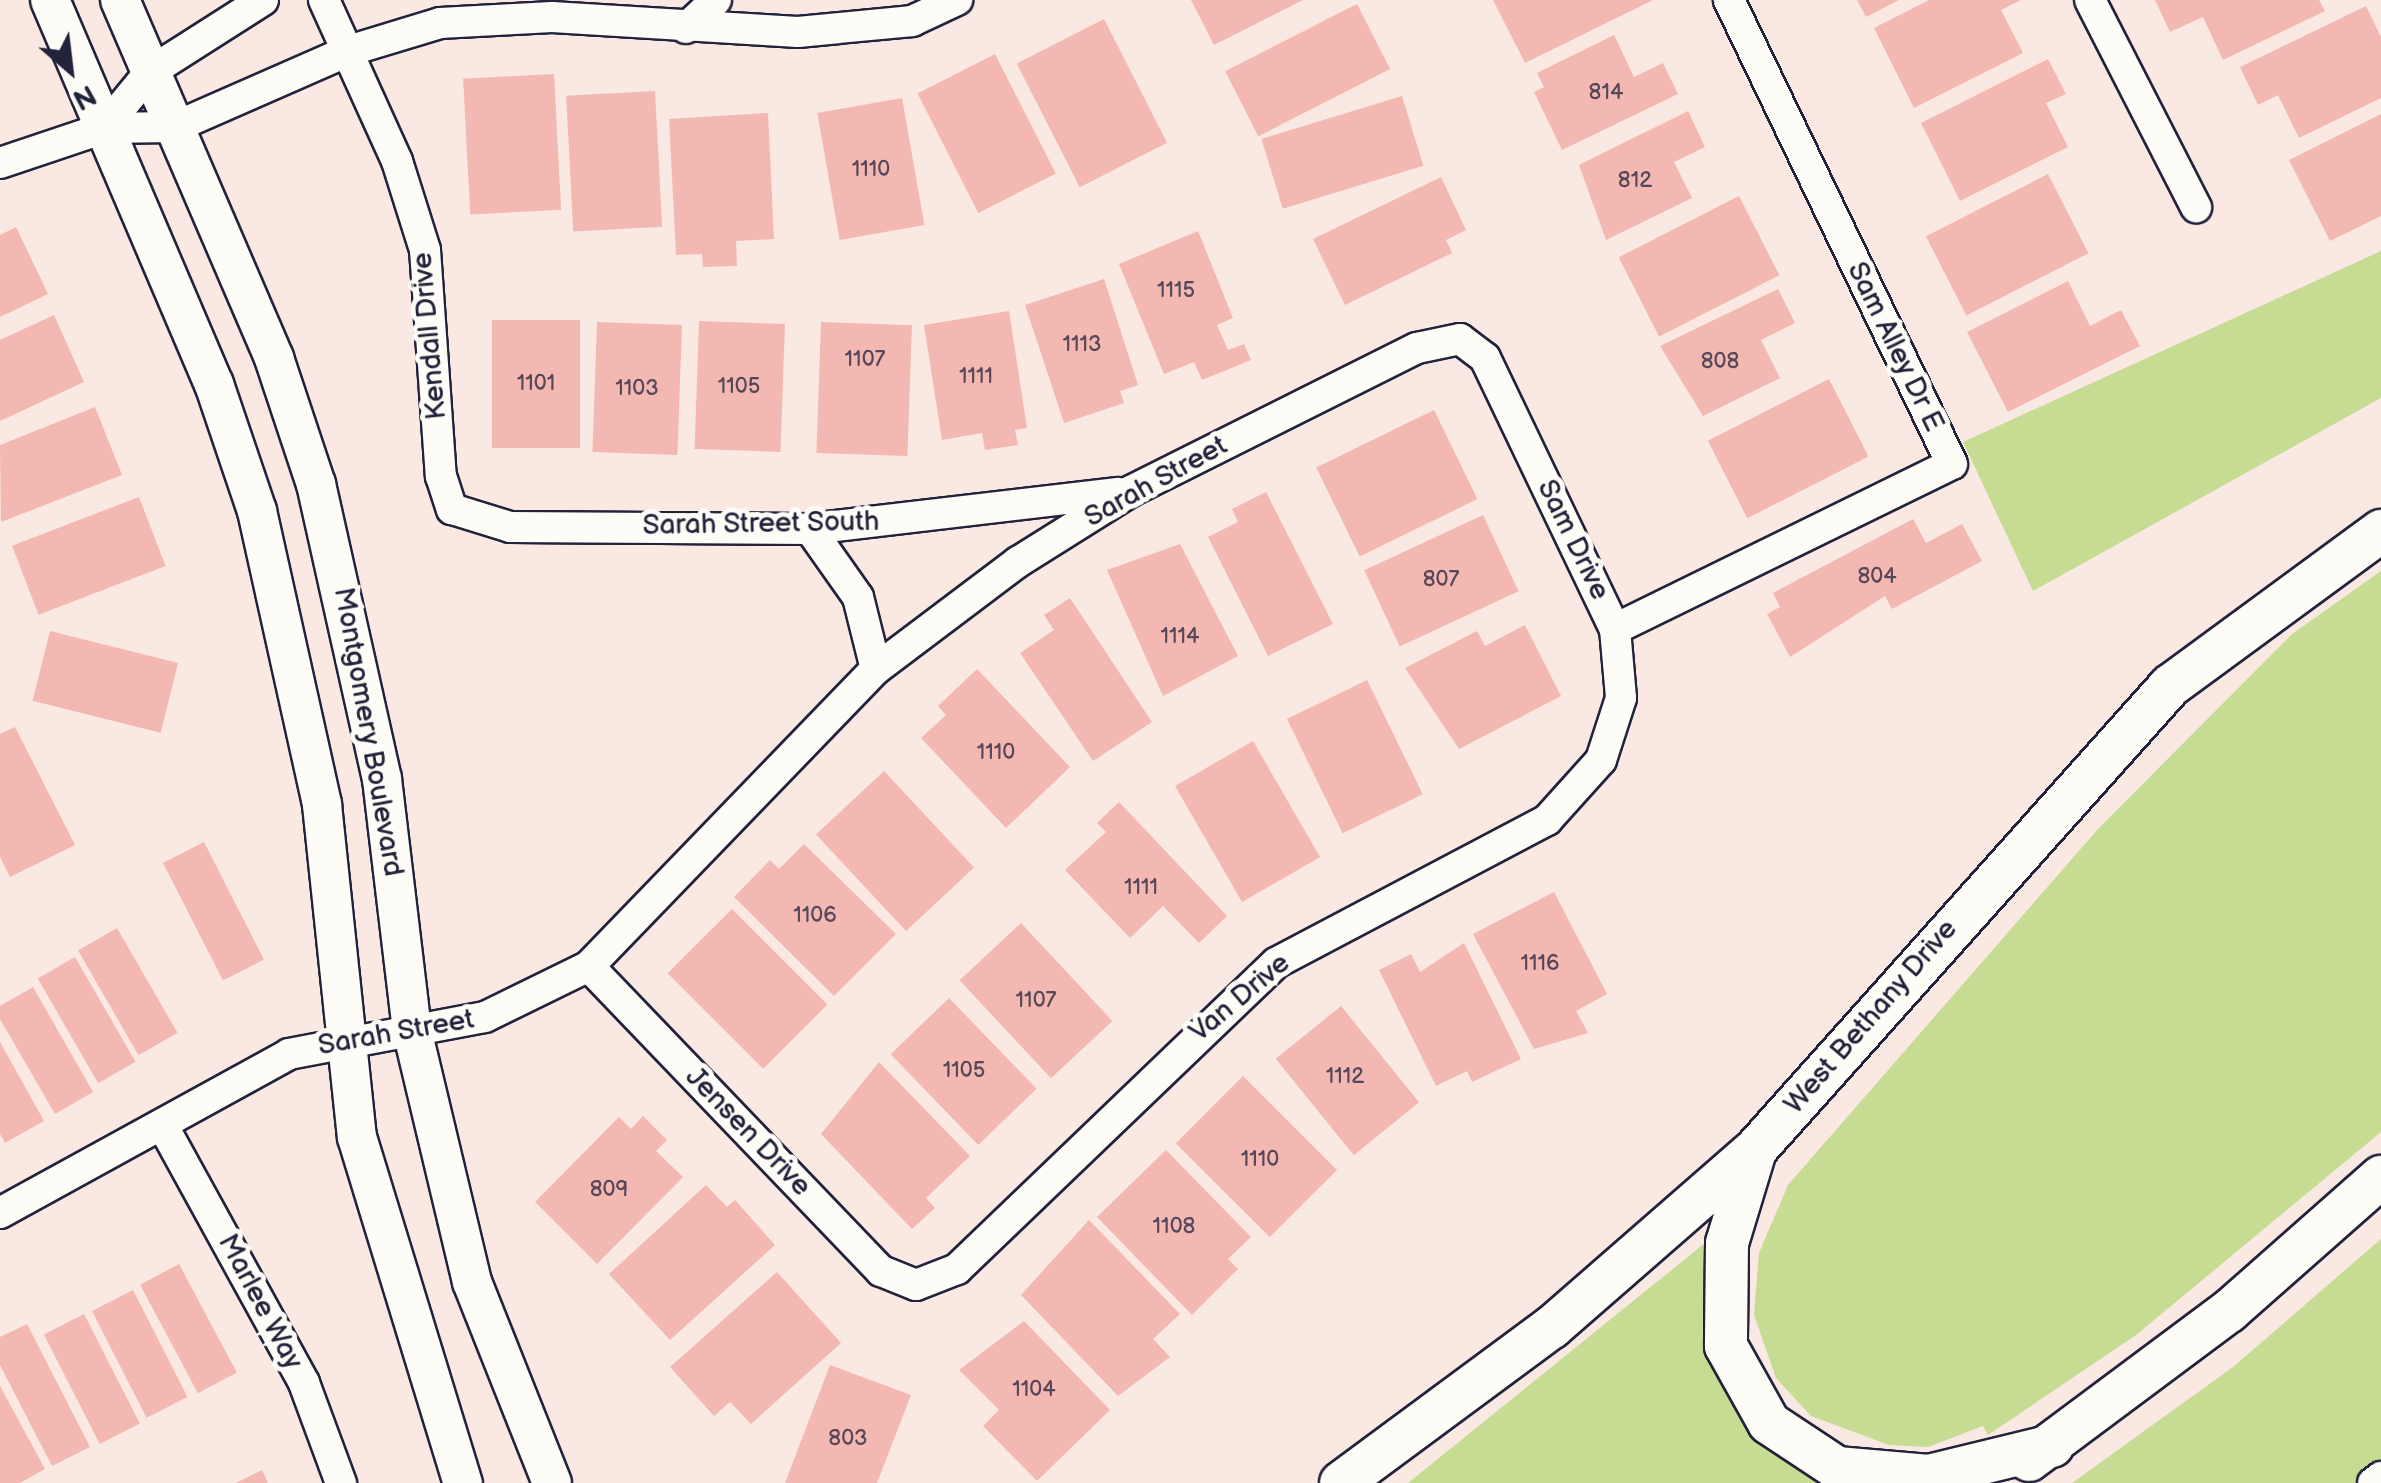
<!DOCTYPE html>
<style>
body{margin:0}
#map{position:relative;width:2381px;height:1483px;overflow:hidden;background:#fae8e2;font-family:"Balsamiq Sans",sans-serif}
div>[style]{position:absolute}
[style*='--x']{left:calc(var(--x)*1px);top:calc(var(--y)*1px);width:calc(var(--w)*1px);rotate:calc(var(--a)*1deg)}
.green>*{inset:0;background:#c5dc92}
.building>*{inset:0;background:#f4b8b2;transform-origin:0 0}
.roads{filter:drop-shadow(2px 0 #22223b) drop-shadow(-2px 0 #22223b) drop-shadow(0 2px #22223b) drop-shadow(0 -2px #22223b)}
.minor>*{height:30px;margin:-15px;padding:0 15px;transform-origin:15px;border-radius:15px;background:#fdfcf7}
.tertiary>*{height:38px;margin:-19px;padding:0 19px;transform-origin:19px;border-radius:19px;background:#fdfcf7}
.secondary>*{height:42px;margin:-21px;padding:0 21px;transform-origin:21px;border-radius:21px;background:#fdfcf7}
span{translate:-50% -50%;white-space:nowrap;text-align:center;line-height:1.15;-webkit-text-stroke:10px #fdfcf7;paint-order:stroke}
.number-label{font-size:22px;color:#564859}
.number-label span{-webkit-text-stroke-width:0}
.street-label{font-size:28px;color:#22223b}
.north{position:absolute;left:20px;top:20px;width:100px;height:100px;-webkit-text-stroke:8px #fdfcf7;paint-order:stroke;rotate:152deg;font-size:28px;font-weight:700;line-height:40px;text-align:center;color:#22223b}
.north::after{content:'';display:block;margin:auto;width:35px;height:45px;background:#22223b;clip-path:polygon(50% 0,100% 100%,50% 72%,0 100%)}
</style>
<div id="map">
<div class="green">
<div style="clip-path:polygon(2381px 251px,2381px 398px,2033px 591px,1963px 442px)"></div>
<div style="clip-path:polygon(2381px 571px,2381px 1132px,2136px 1335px,1988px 1435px,1983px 1426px,1928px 1447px,1889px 1445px,1811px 1416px,1776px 1378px,1754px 1315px,1759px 1253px,1788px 1185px,2098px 829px,2292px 634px)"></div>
<div style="clip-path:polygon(2381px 1239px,2381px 1462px,2355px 1483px,2072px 1483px,2233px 1367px)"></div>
<div style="clip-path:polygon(1705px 1243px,1703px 1324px,1714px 1372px,1770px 1451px,1825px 1483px,1408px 1483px)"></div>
</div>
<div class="building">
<div style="clip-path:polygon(1191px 0,1303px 0,1214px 45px)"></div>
<div style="clip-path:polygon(1493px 0,1653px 0,1525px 63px)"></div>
<div style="clip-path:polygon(1857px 0,1899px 0,1866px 17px)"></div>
<div style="clip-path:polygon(1929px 0,2021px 0,2001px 10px,2023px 53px,1914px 108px,1874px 28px)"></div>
<div style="clip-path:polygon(2155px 0,2319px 0,2325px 11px,2223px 60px,2203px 17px,2170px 32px)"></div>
<div style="left:1357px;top:4px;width:73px;height:148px;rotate:63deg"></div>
<div style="clip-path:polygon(2366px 6px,2381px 37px,2381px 98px,2299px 138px,2278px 95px,2258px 105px,2240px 67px)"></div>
<div style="left:1104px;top:19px;width:139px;height:98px;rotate:63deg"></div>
<div style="clip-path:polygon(1614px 35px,1634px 77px,1663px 63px,1678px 94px,1562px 150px,1534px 92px,1544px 87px,1537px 73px)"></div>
<div style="left:995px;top:54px;width:134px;height:87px;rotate:63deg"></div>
<div style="clip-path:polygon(2048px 59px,2066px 94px,2046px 103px,2068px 147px,1960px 201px,1921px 123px)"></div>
<div style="left:554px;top:74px;width:136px;height:91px;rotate:87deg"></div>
<div style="left:655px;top:91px;width:136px;height:89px;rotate:87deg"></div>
<div style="left:1402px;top:96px;width:73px;height:147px;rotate:73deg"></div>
<div style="left:902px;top:98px;width:129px;height:86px;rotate:80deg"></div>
<div style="clip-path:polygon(1688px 111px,1705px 147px,1674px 162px,1692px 198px,1606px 240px,1579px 165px)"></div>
<div style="clip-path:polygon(768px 113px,774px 239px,736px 241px,737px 266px,703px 267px,702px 254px,676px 255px,669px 119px)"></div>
<div style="clip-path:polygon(2381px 114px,2381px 216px,2330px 241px,2289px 160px)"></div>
<div style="left:2048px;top:174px;width:89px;height:137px;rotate:63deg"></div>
<div style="clip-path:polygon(1441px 177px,1466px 230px,1446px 240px,1452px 253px,1345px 305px,1313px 239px)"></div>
<div style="left:1739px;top:196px;width:89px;height:135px;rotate:63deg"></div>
<div style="clip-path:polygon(16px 227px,48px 294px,0 317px,0 235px)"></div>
<div style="clip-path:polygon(1198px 231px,1233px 318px,1217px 325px,1228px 350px,1244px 344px,1251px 360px,1202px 380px,1194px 362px,1164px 374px,1119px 264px)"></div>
<div style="clip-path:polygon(1104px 279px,1138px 385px,1120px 391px,1124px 403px,1064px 423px,1025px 305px)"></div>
<div style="clip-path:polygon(2068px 281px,2090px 326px,2121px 310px,2140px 346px,2008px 412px,1967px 332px)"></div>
<div style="clip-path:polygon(1778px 289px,1795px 323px,1761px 340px,1780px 378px,1703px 416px,1660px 346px)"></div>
<div style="clip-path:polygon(1009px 311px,1027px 428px,1015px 430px,1018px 445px,985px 450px,982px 433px,942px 440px,924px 325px)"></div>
<div style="clip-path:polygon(54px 315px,84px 382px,0 421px,0 340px)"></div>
<div style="left:492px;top:320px;width:88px;height:128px"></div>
<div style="left:699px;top:321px;width:86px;height:128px;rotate:2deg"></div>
<div style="left:597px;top:322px;width:85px;height:130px;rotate:2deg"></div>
<div style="left:821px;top:322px;width:91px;height:131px;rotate:2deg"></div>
<div style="left:1829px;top:379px;width:87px;height:136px;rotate:63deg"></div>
<div style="clip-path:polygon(95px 407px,122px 475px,1px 522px,0 445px)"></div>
<div style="left:1434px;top:410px;width:99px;height:131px;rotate:64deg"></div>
<div style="clip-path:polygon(1266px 492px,1333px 624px,1268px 656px,1208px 537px,1238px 522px,1232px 509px)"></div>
<div style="left:139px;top:497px;width:74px;height:136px;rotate:69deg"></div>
<div style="left:1483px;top:515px;width:84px;height:131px;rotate:65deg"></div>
<div style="clip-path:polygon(1913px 519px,1926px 543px,1962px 524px,1982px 561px,1892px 609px,1885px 596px,1790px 657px,1767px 614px,1780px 607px,1773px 593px)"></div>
<div style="clip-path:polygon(1180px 544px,1238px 656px,1163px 696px,1107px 570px)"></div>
<div style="clip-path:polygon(1070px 598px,1152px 722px,1093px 761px,1020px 653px,1054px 630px,1044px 615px)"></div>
<div style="clip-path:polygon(1525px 625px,1561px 696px,1459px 749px,1405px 668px,1477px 631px,1485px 646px)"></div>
<div style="left:50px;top:631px;width:132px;height:72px;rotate:14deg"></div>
<div style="clip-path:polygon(977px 669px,1070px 767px,1006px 828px,921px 738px,946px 715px,938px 706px)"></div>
<div style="left:1367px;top:680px;width:127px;height:89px;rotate:64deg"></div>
<div style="clip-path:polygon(15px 727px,75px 845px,10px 877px,0 857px,0 734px)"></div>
<div style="left:1253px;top:741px;width:134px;height:90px;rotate:60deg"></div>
<div style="left:884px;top:771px;width:132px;height:93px;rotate:47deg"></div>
<div style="clip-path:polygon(1119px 802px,1227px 916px,1199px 943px,1163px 906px,1130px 938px,1065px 870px,1106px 832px,1097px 823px)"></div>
<div style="left:204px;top:842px;width:132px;height:46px;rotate:63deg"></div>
<div style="clip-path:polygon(804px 844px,896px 934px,834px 996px,734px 897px,770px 860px,779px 869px)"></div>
<div style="clip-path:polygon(1554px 892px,1607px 994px,1576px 1011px,1588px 1033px,1534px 1049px,1473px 934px)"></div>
<div style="left:732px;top:909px;width:135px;height:91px;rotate:45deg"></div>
<div style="left:1021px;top:923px;width:134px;height:84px;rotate:47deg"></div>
<div style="left:117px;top:928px;width:121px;height:45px;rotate:60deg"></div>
<div style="clip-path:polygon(1464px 943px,1521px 1059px,1472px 1082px,1467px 1071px,1436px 1086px,1379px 970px,1411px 954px,1420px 972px)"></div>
<div style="left:75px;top:957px;width:121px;height:43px;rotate:60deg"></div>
<div style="clip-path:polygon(33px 987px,93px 1092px,55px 1114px,0 1019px,0 1006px)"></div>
<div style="left:949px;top:998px;width:126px;height:81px;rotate:46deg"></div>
<div style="left:1341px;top:1006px;width:124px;height:84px;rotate:51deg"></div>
<div style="clip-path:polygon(0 1042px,44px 1121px,5px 1143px,0 1134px)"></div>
<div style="clip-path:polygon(879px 1062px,970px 1156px,926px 1198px,935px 1208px,912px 1229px,821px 1134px)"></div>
<div style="left:1243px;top:1076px;width:133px;height:95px;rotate:45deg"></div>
<div style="clip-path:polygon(643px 1116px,667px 1140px,656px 1151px,683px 1177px,597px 1264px,535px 1202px,619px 1117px,631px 1129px)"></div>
<div style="clip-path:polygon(1166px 1150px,1251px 1237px,1228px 1259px,1238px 1269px,1192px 1315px,1097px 1217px)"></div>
<div style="clip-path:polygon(706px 1185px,727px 1207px,735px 1200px,775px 1245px,670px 1340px,609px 1274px)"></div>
<div style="clip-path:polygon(1089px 1220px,1180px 1314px,1153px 1339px,1170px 1357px,1118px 1396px,1021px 1295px)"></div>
<div style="left:179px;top:1264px;width:123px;height:44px;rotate:62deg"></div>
<div style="clip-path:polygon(777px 1272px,841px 1343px,751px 1424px,730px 1402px,714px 1416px,670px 1367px)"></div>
<div style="left:133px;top:1290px;width:120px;height:46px;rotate:63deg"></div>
<div style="left:84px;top:1314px;width:123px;height:45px;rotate:63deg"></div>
<div style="clip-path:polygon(1024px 1321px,1110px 1410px,1037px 1481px,983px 1426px,999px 1410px,959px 1370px)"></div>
<div style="clip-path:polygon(27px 1324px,90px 1447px,52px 1466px,0 1365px,0 1337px)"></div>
<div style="clip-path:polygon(830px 1365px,911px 1395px,877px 1483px,785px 1483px)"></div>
<div style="clip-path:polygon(0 1386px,45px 1469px,20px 1483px,0 1483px)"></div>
<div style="clip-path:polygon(262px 1470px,268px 1483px,236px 1483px)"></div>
</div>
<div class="roads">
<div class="minor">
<div style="--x:324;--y:0;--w:177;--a:65.6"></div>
<div style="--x:397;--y:161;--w:93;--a:72.5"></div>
<div style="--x:425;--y:250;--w:227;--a:86"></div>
<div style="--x:441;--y:476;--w:35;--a:72"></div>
<div style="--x:452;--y:509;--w:61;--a:17.2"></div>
<div style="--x:510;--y:527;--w:300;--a:0.4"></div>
<div style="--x:810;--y:529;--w:310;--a:-6.7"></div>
<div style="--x:2090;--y:0;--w:233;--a:62.9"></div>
<div style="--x:686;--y:28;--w:41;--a:-43"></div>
<div style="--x:104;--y:128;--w:72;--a:-50.6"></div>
<div style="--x:150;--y:72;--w:134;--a:-32.5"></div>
<div style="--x:0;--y:163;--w:110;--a:-18.6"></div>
<div style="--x:104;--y:128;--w:71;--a:-0.8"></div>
<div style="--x:175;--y:127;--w:189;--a:-23.7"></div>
<div style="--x:348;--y:51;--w:96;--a:-16.9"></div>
<div style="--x:440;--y:23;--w:112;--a:-3.1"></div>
<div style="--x:552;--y:17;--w:246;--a:3.5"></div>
<div style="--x:798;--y:32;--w:115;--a:-5.5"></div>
<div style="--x:912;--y:21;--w:50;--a:-25"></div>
<div style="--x:810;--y:529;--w:83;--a:54.8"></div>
<div style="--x:858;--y:597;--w:74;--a:76"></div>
<div style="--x:1615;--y:629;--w:375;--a:-26.1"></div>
<div style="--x:1952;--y:464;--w:515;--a:-115.67"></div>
<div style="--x:164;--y:1128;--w:291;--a:61.2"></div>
<div style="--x:304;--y:1383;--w:107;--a:69.7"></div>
<div style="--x:0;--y:1213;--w:330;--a:-28.8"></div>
<div style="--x:289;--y:1054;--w:199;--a:-10.7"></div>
<div style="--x:485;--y:1017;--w:116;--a:-26.1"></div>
<div style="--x:589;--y:966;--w:413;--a:-46"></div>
<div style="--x:876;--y:669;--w:178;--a:-37"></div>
<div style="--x:1018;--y:562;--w:133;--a:-32.1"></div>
<div style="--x:1131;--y:491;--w:320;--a:-26.6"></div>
<div style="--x:1417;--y:348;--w:44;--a:-11.8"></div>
<div style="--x:1460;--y:339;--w:31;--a:37"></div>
<div style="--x:1485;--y:358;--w:301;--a:64.4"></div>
<div style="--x:1615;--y:629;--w:69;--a:85"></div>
<div style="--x:1621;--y:698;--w:65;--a:107.9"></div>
<div style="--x:1601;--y:760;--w:81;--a:132"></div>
<div style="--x:1547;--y:820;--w:306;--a:152.2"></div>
<div style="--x:1276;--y:963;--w:442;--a:136.2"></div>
<div style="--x:957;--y:1269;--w:44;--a:158.7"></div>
<div style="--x:916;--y:1285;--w:38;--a:-158"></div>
<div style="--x:881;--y:1271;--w:422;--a:-133.8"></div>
<div style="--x:2373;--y:1483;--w:10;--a:-37"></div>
</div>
<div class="tertiary">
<div style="--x:50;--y:0;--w:418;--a:66.9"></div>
<div style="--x:214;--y:384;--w:134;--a:71.3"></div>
<div style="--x:257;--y:511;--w:301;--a:77.5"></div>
<div style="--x:322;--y:805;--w:334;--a:84"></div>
<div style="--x:357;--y:1137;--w:362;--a:73"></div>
<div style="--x:120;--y:0;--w:390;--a:66.7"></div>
<div style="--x:274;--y:358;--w:133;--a:71.6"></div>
<div style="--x:316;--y:484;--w:302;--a:77.4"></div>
<div style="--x:382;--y:779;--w:253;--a:83.2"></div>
<div style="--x:412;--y:1030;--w:259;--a:76.6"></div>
<div style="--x:472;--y:1282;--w:216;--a:68.3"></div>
</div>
<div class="secondary">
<div style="--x:1755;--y:1151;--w:96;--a:106.9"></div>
<div style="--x:1727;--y:1243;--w:103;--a:90.6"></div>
<div style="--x:1726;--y:1346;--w:88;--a:60.8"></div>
<div style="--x:1769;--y:1423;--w:82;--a:33.5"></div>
<div style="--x:1837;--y:1468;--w:92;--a:5"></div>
<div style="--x:1929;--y:1476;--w:127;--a:-13.7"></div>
<div style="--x:2029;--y:1460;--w:249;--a:-36.7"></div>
<div style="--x:2229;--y:1311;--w:203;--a:-41.4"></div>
<div style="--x:1341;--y:1483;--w:262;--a:-36.5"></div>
<div style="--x:1552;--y:1327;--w:269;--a:-41.1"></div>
<div style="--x:1755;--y:1150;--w:623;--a:-48.19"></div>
<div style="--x:2170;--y:686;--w:262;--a:-36.3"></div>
</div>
</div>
<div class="number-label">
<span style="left:1606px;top:93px">814</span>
<span style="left:871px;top:170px">1110</span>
<span style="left:1635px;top:181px">812</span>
<span style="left:1176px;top:291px">1115</span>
<span style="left:1082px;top:345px">1113</span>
<span style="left:865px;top:360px">1107</span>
<span style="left:1720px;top:362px">808</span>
<span style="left:976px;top:377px">1111</span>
<span style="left:536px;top:384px">1101</span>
<span style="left:739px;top:387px">1105</span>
<span style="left:637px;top:389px">1103</span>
<span style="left:1877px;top:577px">804</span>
<span style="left:1441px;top:580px">807</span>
<span style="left:1180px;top:637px">1114</span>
<span style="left:996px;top:753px">1110</span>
<span style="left:1141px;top:888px">1111</span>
<span style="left:815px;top:916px">1106</span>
<span style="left:1540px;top:964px">1116</span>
<span style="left:1036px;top:1001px">1107</span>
<span style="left:964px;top:1071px">1105</span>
<span style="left:1345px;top:1077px">1112</span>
<span style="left:1260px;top:1160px">1110</span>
<span style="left:609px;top:1190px">809</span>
<span style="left:1174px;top:1227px">1108</span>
<span style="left:1034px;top:1390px">1104</span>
<span style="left:848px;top:1439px">803</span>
</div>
<div class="street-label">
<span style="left:430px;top:336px;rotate:-95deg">Kendall Drive</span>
<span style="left:1895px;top:347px;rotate:64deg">Sam Alley Dr E</span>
<span style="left:1156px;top:482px;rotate:-29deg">Sarah Street</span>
<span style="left:761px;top:524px;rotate:-1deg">Sarah Street South</span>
<span style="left:1573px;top:540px;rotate:64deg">Sam Drive</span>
<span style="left:368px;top:732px;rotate:80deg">Montgomery Boulevard</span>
<span style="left:1240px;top:998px;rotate:-40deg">Van Drive</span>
<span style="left:1871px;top:1017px;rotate:-49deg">West Bethany Drive</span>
<span style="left:396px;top:1033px;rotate:-10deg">Sarah Street</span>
<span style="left:748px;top:1132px;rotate:46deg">Jensen Drive</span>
<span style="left:260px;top:1302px;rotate:62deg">Marlee Way</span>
</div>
<div class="north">N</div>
</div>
